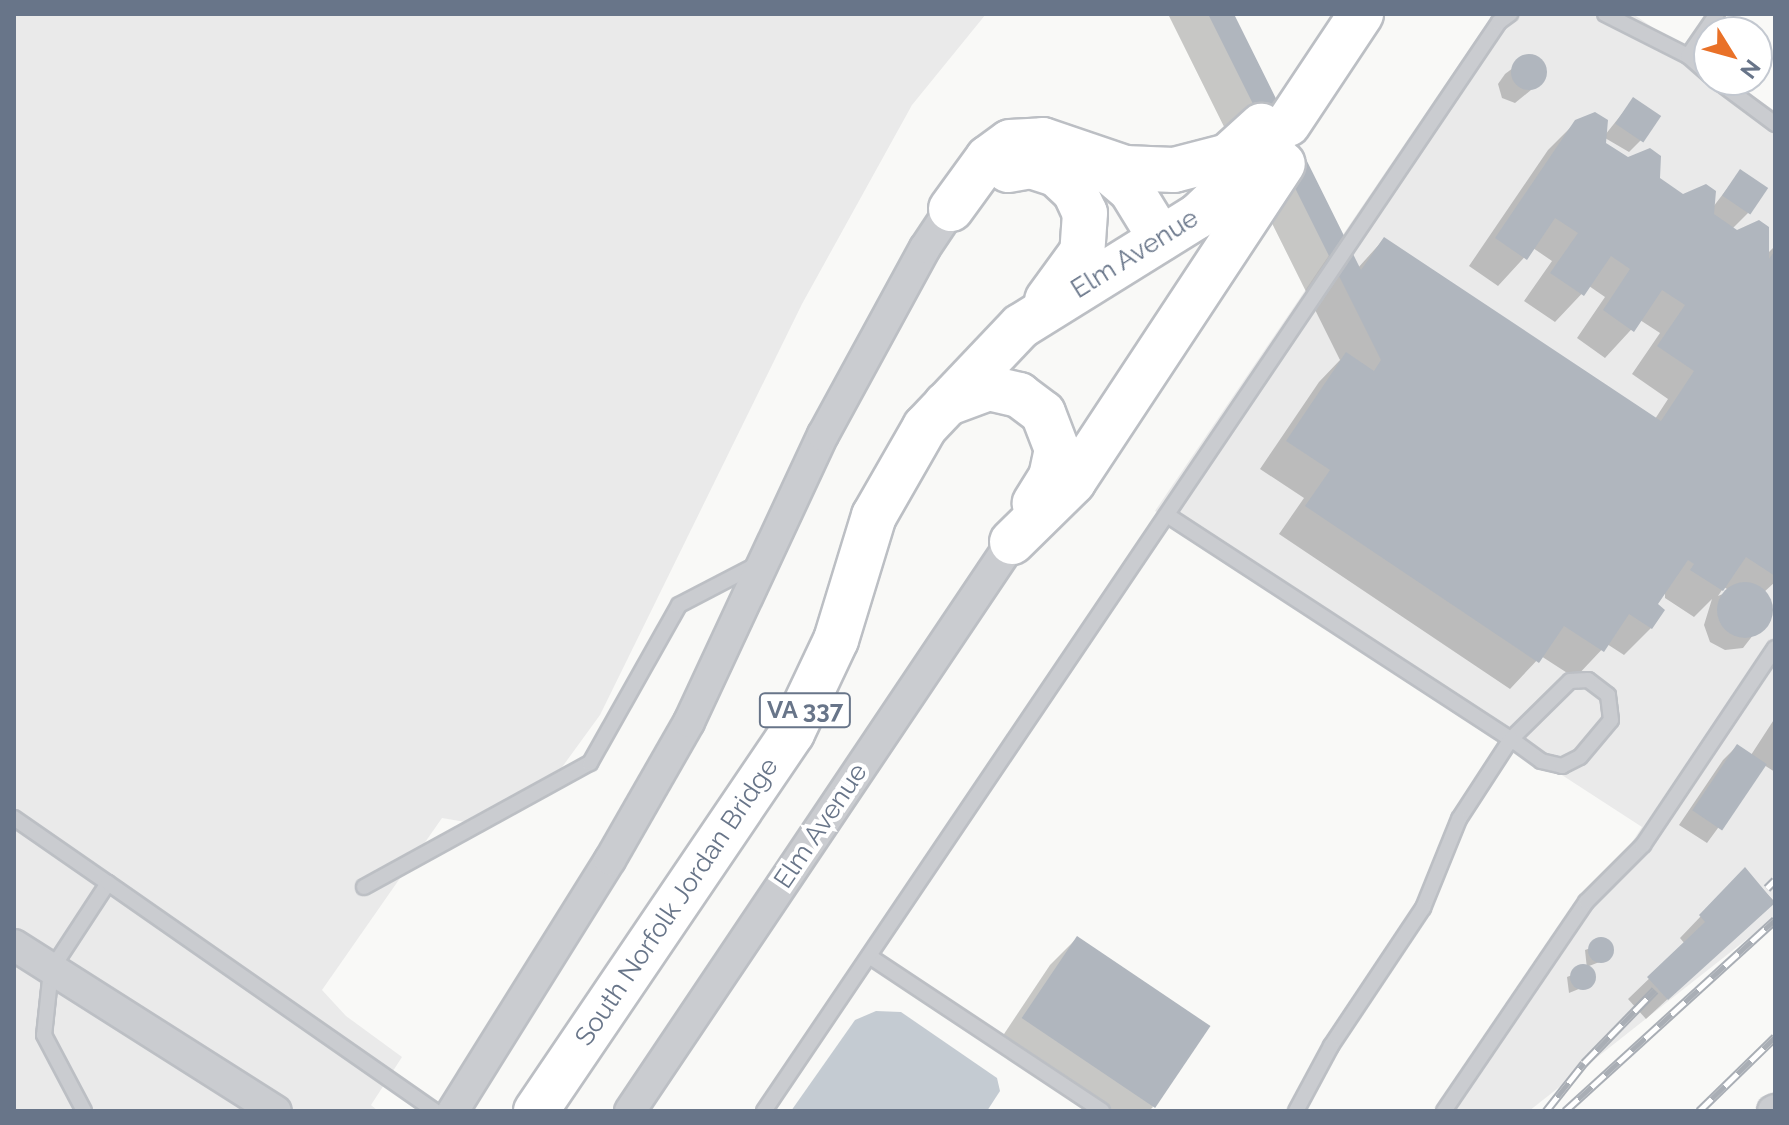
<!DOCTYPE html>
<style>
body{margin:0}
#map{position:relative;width:1789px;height:1125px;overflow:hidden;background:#f9f9f7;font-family:Raleway,sans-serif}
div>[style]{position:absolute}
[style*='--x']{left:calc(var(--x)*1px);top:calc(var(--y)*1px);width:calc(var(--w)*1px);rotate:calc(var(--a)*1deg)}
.built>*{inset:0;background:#eaeaea}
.water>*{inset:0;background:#c4cbd2}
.shadow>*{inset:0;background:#0003}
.building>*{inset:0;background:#b0b6be;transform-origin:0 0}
.round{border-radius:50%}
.roads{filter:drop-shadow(2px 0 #bcbfc4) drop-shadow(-2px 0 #bcbfc4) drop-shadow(0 2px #bcbfc4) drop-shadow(0 -2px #bcbfc4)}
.lane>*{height:14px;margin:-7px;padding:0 7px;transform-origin:7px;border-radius:7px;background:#caccd0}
.street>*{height:30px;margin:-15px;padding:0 15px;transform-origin:15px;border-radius:15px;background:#caccd0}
.primary>*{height:44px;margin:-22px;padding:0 22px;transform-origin:22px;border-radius:22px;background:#fff}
.rail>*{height:9px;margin-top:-4.5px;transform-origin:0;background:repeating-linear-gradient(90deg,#fff 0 18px,#a9aeb5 0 36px);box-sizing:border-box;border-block:2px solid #a9aeb5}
span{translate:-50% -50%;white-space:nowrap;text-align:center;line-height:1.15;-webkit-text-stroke:8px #fff;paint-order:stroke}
.shield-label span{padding:2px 6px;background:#fff;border:2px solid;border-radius:6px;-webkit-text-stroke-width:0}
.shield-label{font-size:24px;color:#687589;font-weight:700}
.street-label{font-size:26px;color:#687589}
.frame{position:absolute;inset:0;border:16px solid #687589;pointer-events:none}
.north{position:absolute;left:1693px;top:16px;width:80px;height:80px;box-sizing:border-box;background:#fff;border:2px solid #c3c8d0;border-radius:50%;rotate:127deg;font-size:22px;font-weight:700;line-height:32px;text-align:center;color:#687589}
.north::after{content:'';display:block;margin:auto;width:28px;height:36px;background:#e97128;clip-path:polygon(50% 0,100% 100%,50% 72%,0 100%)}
</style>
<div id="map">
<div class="built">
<div style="clip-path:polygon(14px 14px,986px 14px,912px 105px,802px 304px,600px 715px,552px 781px,483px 825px,442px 818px,322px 990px,346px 1016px,402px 1057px,371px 1105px,378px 1111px,14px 1111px)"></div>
<div style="clip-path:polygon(1493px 14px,1633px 14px,1709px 66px,1709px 80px,1730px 80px,1775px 111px,1775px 917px,1529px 1111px,1455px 1111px,1642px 827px,1155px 511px)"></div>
</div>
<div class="water">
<div style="clip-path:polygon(876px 1011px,901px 1012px,997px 1078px,1000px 1091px,987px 1111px,791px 1111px,855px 1020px)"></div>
</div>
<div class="shadow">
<div style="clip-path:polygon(evenodd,1168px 14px,1231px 14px,1357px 269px,1384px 239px,1655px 419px,1668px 399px,1632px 374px,1660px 333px,1640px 320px,1605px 358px,1577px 338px,1605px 297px,1589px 286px,1555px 322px,1524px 301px,1552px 261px,1533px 248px,1498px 286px,1469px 266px,1548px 150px,1576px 122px,1605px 135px,1633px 100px,1643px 138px,1629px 152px,1605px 138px,1604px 144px,1682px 196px,1713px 207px,1740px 172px,1748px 213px,1732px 229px,1767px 254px,1775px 246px,1775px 582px,1763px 593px,1771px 612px,1743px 648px,1725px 650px,1710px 642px,1704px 625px,1712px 599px,1694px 617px,1665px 598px,1665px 590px,1655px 605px,1651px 628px,1624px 655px,1607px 644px,1575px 678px,1541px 656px,1510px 689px,1279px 534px,1304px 498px,1260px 469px,1319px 382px,1340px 360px,1168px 14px,1724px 587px,1730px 591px,1718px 596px,1724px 587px)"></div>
<div style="clip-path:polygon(1529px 56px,1541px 62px,1542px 81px,1515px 103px,1502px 98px,1498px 84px,1505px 74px)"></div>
<div style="clip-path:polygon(1775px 718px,1775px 772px,1764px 765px,1707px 843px,1679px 825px,1723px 760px,1737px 746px,1751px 755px)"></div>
<div style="clip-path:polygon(1745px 870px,1774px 901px,1646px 1019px,1628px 999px,1685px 944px,1680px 938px)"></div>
<div style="clip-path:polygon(1077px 938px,1153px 1107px,1149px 1111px,1092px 1111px,996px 1046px,1050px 965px)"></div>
<div style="clip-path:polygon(1608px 942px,1610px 958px,1589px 966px,1591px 984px,1569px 993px,1567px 977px,1587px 969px,1585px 950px)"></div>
</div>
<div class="building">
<div style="clip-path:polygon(1208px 14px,1234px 14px,1361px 270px,1384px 237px,1661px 421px,1694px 371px,1657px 346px,1685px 305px,1662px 290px,1634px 332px,1603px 310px,1630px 269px,1611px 256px,1584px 296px,1550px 273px,1578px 233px,1555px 218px,1527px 260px,1495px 238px,1575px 120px,1595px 112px,1608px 120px,1606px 143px,1628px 157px,1650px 148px,1661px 156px,1660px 178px,1683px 194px,1706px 184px,1716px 191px,1714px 214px,1737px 230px,1759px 220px,1769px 227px,1769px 259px,1775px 250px,1775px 576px,1746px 557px,1723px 591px,1690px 570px,1694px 564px,1688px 560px,1658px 604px,1665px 610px,1652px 629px,1629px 614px,1604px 652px,1564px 626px,1539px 663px,1305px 506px,1330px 470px,1286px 441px,1346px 352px,1374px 371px,1381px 360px)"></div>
<div class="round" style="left:1511px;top:54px;width:36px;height:36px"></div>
<div style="left:1633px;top:97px;width:34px;height:32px;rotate:34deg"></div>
<div style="left:1740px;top:169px;width:34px;height:32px;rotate:34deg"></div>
<div class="round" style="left:1717px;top:582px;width:56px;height:56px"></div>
<div style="left:1737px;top:744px;width:36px;height:80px;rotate:34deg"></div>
<div style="clip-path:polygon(1745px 867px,1775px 903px,1668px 1000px,1647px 977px,1705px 922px,1699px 915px)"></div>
<div style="left:1077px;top:936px;width:161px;height:99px;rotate:34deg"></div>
<div class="round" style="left:1588px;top:937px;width:26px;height:26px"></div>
<div class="round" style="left:1570px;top:964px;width:26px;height:26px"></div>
</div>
<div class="roads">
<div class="lane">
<div style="--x:1605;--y:14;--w:93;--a:26.8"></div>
<div style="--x:1688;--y:56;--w:28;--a:41"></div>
<div style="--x:1688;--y:56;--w:51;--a:-55.4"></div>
<div style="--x:1716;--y:80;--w:74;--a:36.7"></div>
<div style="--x:1167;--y:515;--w:411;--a:33.1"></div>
<div style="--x:1511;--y:739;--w:37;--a:36"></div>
<div style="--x:1541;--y:761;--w:22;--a:13"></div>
<div style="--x:1562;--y:766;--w:20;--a:-27"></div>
<div style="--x:1580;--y:757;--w:48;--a:-50"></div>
<div style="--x:1611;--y:720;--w:25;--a:-97"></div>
<div style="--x:1608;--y:695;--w:25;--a:-143"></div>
<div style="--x:1588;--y:680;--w:18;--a:177"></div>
<div style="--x:1570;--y:681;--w:83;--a:135.5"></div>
<div style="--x:1511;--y:739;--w:95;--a:123"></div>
<div style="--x:1459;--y:819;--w:96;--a:112"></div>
<div style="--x:1423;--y:908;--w:166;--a:123.7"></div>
<div style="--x:1331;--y:1046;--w:74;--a:118.3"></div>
<div style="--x:14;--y:818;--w:114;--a:34.7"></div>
<div style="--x:108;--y:883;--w:104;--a:123.2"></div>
<div style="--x:51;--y:970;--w:65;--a:96.1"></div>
<div style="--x:44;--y:1035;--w:86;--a:62.2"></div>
<div style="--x:108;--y:883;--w:399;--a:34.9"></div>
<div style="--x:364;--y:887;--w:258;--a:-28.8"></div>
<div style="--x:590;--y:763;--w:181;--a:-60.6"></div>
<div style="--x:679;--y:605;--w:87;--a:-27.5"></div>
<div style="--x:869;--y:956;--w:280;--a:33.6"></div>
<div style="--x:764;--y:1111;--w:1314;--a:-55.98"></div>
<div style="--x:1499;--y:22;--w:14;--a:-36"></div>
<div style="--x:1444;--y:1111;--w:253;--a:-55.8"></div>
<div style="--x:1586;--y:902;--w:81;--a:-45"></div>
<div style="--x:1643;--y:845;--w:237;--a:-56.2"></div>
</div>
<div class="street">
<div style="--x:14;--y:945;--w:310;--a:32.4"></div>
<div style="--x:453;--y:1111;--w:296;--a:-58"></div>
<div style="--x:610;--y:860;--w:159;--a:-60.2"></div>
<div style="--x:689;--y:722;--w:317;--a:-65"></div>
<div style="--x:823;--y:435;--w:213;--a:-61.4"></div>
<div style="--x:925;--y:248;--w:47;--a:-56.3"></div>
<div style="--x:630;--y:1111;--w:685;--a:-56.12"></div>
<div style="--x:1773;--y:1111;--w:2;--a:-27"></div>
</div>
<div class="primary">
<div style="--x:1288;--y:124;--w:132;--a:-56.4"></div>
<div style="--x:1096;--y:160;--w:46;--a:40.6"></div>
<div style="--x:1131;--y:190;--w:57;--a:58.5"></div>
<div style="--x:1008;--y:170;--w:23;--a:-10"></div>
<div style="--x:1031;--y:166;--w:26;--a:18"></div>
<div style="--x:1056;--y:174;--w:26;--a:43"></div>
<div style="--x:1075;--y:192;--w:23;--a:65"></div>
<div style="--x:1085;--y:213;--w:39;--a:94"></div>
<div style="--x:1082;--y:252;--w:59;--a:126.1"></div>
<div style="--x:951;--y:209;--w:63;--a:-54"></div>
<div style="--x:988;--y:158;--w:27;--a:-36"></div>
<div style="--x:1010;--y:142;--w:33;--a:-3"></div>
<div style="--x:1043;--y:140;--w:87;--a:18.9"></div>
<div style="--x:1125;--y:168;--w:49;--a:2.3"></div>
<div style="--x:1174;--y:170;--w:56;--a:-14.5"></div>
<div style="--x:1228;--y:156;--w:45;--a:-42.3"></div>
<div style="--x:946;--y:404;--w:46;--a:-20.4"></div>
<div style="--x:989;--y:388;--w:31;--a:13"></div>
<div style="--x:1019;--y:395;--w:30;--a:37"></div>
<div style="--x:1043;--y:413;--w:39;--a:69"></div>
<div style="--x:1057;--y:449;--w:29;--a:102"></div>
<div style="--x:1051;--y:477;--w:31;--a:122"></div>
<div style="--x:1012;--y:542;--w:86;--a:-44.5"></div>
<div style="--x:1073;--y:482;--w:381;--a:-56.6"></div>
<div style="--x:536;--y:1111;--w:457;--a:-55.9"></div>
<div style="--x:792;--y:733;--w:103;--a:-64.7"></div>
<div style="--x:836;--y:640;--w:130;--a:-73"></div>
<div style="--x:874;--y:516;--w:103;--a:-60.2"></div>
<div style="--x:925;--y:427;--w:139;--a:-46.5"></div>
<div style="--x:1021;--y:326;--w:208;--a:-31.9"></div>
<div style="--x:1198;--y:216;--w:104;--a:-43.8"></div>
</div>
</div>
<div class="rail">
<div style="--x:1767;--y:888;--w:11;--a:-45"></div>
<div style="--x:1546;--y:1111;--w:61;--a:-51.6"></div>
<div style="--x:1584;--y:1063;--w:102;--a:-45.8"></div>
<div style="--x:1565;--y:1111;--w:284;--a:-42.3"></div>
<div style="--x:1699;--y:1111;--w:106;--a:-44.2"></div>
</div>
<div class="shield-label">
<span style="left:805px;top:710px">VA 337</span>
</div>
<div class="street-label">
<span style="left:1135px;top:254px;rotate:-32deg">Elm Avenue</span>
<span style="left:821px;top:826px;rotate:-56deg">Elm Avenue</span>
<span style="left:677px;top:902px;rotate:-56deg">South Norfolk Jordan Bridge</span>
</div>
<div class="frame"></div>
<div class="north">N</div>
</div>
